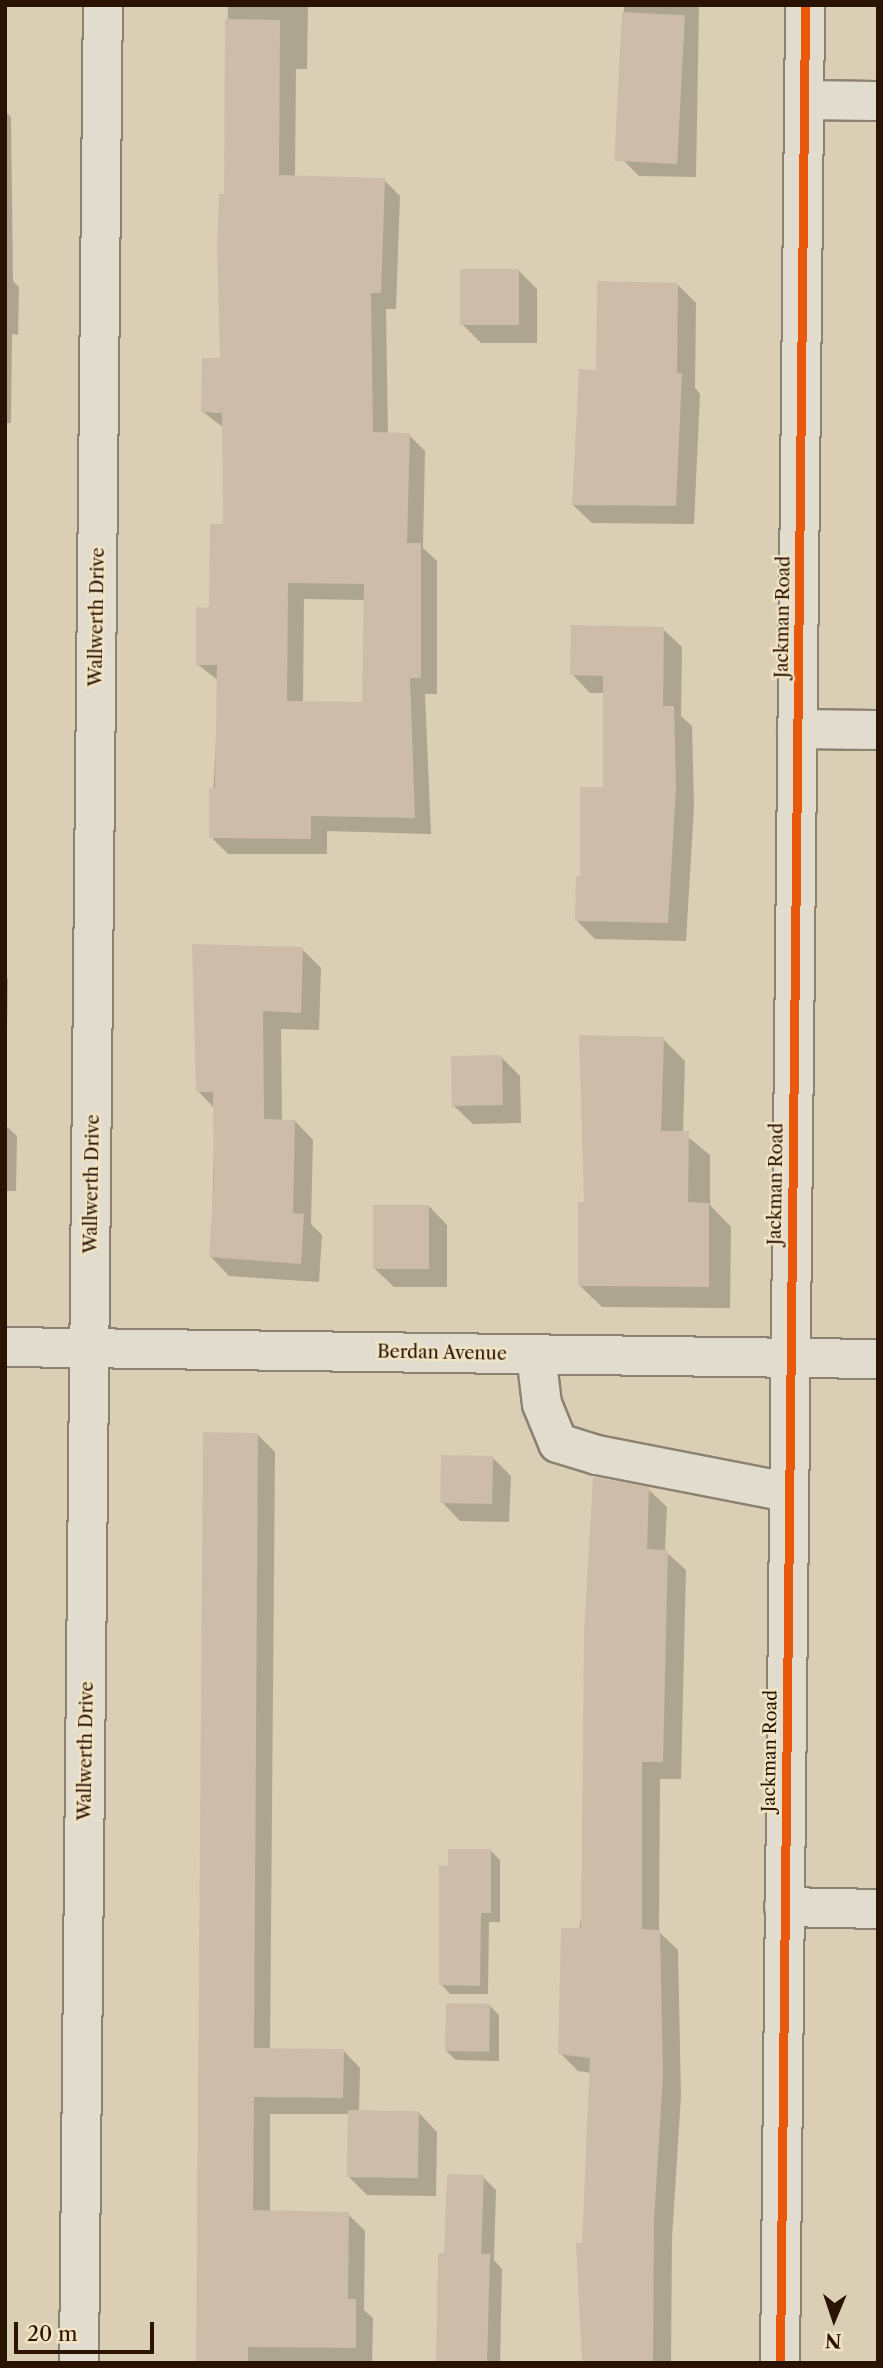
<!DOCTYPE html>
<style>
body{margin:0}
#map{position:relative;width:883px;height:2368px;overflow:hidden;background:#dacfb4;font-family:"Libre Caslon Text",serif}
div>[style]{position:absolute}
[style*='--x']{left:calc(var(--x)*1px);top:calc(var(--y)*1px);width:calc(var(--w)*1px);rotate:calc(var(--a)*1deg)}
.shadow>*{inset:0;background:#0003;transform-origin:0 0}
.building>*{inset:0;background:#cebcab;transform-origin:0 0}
.roads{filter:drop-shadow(2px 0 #8b8271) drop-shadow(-2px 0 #8b8271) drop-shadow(0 2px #8b8271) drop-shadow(0 -2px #8b8271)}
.minor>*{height:38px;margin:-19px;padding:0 19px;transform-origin:19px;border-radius:19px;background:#e1dcce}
.cycleway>*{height:9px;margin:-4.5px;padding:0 4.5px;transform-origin:4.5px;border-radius:4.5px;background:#e8590c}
span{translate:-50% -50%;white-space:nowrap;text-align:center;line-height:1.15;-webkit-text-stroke:5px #f1e4c4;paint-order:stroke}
.street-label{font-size:18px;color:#2b1304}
.frame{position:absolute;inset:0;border:7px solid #2b1304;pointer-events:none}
.north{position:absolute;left:799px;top:2284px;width:70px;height:70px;-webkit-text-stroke:5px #f1e4c4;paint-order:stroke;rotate:182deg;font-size:19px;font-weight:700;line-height:28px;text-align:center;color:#2b1304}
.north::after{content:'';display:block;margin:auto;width:24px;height:32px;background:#2b1304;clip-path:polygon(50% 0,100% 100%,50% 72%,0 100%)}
.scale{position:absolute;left:14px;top:2322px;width:140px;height:32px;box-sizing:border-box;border:4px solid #2b1304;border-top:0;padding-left:9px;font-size:21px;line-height:24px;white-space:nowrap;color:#2b1304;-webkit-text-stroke:5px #f1e4c4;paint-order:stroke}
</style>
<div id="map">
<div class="shadow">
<div style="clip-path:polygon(evenodd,228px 5px,308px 5px,307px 69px,296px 69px,295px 177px,384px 180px,400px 196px,396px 309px,386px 309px,388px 434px,409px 435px,425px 451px,423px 548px,437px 561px,437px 694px,425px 694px,431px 834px,327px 831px,327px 854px,228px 854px,211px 837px,219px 681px,197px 664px,225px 526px,224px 428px,203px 412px,222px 360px,228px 5px,304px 599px,365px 600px,364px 703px,303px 703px,304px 599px)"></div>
<div style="clip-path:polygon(624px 5px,699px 5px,696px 177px,639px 176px,623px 160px)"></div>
<div style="clip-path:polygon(5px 111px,11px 117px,13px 281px,19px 287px,18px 335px,12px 334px,11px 423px,6px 423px,5px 570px)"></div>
<div style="clip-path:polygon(518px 270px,537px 289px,537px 343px,481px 343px,462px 324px)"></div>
<div style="clip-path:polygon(677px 284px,696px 303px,695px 388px,700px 394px,694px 524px,592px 523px,573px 505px,597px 372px)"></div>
<div style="clip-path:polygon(663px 629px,682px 647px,681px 716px,692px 726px,694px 807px,686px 941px,595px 939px,576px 920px,605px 789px,605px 693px,590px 693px,572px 674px)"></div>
<div style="left:5px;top:719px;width:2px;height:49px;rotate:27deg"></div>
<div style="clip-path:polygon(302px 949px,321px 968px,319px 1030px,281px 1029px,282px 1121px,295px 1121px,313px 1140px,311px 1224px,322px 1235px,319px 1282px,229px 1276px,211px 1257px,215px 1109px,198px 1091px)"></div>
<div style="clip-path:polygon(5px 976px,8px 979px,7px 1029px,5px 1029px)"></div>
<div style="clip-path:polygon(663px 1039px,685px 1061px,683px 1133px,710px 1155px,710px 1205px,731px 1227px,730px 1308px,602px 1307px,579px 1285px)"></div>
<div style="clip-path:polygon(501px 1057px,520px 1076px,521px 1123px,473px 1124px,454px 1106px)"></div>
<div style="clip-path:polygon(5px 1125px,17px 1136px,16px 1191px,5px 1191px)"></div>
<div style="clip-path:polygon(429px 1206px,447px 1225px,447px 1287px,394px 1287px,375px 1269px)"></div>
<div style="clip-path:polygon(257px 1434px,275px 1452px,270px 2050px,343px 2050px,360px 2068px,359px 2112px,419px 2113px,437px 2132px,436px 2196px,367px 2195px,348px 2176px,349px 2114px,270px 2114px,270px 2212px,348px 2214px,365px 2231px,364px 2310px,373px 2318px,372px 2363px,196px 2363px)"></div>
<div style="clip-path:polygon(492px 1457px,511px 1476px,509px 1522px,460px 1521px,442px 1502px)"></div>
<div style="clip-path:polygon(648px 1489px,667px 1507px,665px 1551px,686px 1570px,681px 1779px,660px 1779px,659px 1932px,678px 1950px,681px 2096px,672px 2238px,671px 2363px,584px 2363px,591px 2073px,578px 2071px,560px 2053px)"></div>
<div style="clip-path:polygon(491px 1851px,500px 1860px,500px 1922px,489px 1922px,488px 1994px,450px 1994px,441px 1984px,450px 1867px)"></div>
<div style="clip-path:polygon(490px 2006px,499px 2015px,499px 2061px,456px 2060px,446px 2051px)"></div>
<div style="clip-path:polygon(483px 2177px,496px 2190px,494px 2260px,502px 2269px,500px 2363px,438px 2363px,446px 2255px)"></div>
</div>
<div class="building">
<div style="left:622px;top:12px;width:63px;height:149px;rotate:3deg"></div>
<div style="clip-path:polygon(evenodd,225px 19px,280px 20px,279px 175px,385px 178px,381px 293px,371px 293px,373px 432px,410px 433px,407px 543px,421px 543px,421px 678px,410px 678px,415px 818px,311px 816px,311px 839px,209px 838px,209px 788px,215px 788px,217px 665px,196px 665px,196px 607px,209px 608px,210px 524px,223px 524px,222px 413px,201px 412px,202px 358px,220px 358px,217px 246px,219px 194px,224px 194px,225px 19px,288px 583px,364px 584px,362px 702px,287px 701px,288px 583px)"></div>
<div style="left:460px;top:269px;width:59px;height:56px"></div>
<div style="clip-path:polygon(597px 281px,678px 283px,677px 373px,682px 373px,676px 506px,572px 505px,579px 369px,596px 370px)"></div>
<div style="clip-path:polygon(571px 625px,664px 627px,663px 706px,674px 706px,676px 788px,668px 923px,575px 921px,576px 876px,580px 876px,580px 787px,603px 787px,603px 676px,570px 675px)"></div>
<div style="clip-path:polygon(192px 944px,303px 947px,301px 1013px,263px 1011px,264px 1119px,295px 1120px,293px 1213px,304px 1214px,301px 1264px,209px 1257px,214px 1178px,213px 1092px,196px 1092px)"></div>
<div style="clip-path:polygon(579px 1035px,664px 1037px,661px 1131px,689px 1131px,688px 1202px,709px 1203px,709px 1287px,578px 1286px,578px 1202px,584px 1202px)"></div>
<div style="left:502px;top:1055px;width:50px;height:51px;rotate:89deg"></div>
<div style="left:373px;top:1205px;width:56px;height:64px"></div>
<div style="clip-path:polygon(203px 1432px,258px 1433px,254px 2048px,344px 2049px,343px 2098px,254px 2097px,253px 2210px,349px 2212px,348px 2299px,356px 2299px,356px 2348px,248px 2347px,248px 2363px,196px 2363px)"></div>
<div style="left:441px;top:1455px;width:52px;height:48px;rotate:1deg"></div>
<div style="clip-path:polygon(593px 1477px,649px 1487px,647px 1549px,668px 1550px,663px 1762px,642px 1762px,642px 1929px,660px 1930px,663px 2077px,654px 2219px,653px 2363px,582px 2363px,576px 2243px,582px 2243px,590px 2058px,558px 2054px,561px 1928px,581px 1928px,584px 1633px)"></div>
<div style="clip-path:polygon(448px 1849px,491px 1849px,491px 1913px,481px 1913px,480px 1986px,439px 1985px,439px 1865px,448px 1866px)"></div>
<div style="left:446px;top:2003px;width:44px;height:48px;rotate:1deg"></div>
<div style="left:348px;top:2110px;width:71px;height:67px;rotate:1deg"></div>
<div style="clip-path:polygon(447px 2174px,484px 2175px,481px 2254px,490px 2254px,487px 2363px,436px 2363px,438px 2253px,444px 2253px)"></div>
</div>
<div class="roads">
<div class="minor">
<div style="--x:804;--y:100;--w:74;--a:0.8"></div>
<div style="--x:797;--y:729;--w:81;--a:0.7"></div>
<div style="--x:5;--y:1347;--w:873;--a:0.79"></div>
<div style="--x:536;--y:1354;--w:50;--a:83.2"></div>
<div style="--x:542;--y:1404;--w:42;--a:67.7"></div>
<div style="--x:558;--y:1443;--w:41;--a:17.1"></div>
<div style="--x:597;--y:1455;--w:195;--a:11"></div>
<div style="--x:784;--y:1907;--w:94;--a:1.2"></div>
<div style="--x:79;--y:2363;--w:2358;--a:-89.42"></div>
<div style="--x:780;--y:2363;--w:2358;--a:-89.39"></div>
</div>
</div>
<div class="cycleway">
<div style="--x:780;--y:2363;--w:2358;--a:-89.39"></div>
</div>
<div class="street-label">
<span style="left:97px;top:617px;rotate:-89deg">Wallwerth Drive</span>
<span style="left:783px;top:617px;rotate:-89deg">Jackman Road</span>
<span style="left:92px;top:1184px;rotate:-89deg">Wallwerth Drive</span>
<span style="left:776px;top:1184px;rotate:-89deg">Jackman Road</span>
<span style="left:442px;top:1353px;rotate:1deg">Berdan Avenue</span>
<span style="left:86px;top:1751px;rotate:-89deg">Wallwerth Drive</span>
<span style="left:770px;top:1751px;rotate:-89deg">Jackman Road</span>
</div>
<div class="frame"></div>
<div class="north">N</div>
<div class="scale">20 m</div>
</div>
